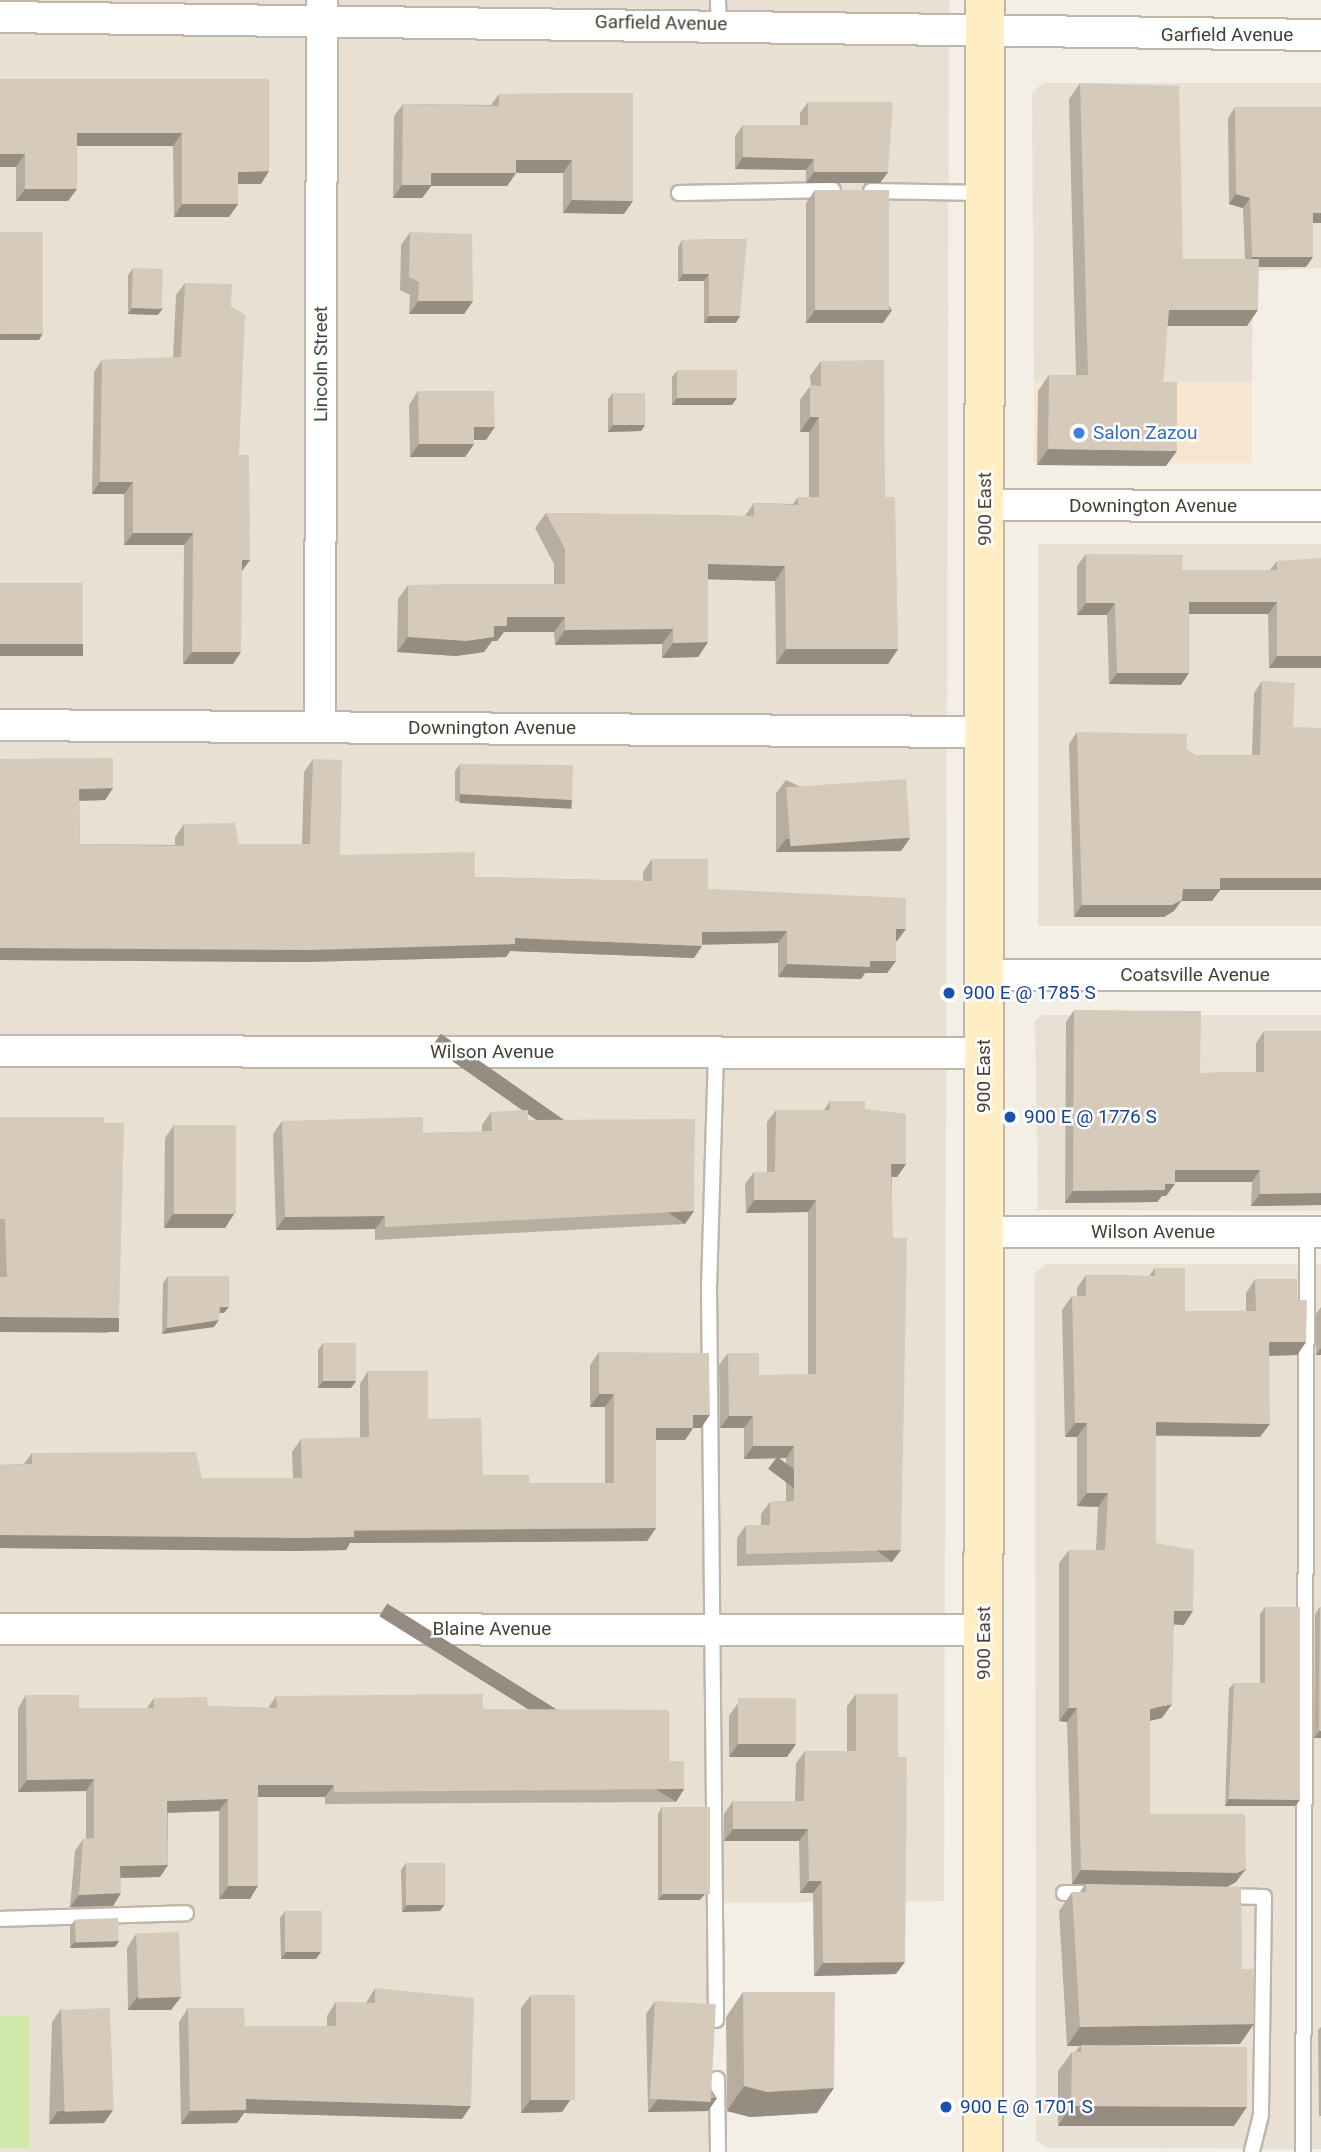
<!DOCTYPE html>
<style>
body{margin:0}
#map{position:relative;width:1321px;height:2152px;overflow:hidden;background:#f4efe6;font-family:Roboto,sans-serif}
div>[style]{position:absolute}
[style*='--x']{left:calc(var(--x)*1px);top:calc(var(--y)*1px);width:calc(var(--w)*1px);rotate:calc(var(--a)*1deg)}
.residential>*{inset:0;background:#e8e0d3;transform-origin:0 0}
.commercial>*{inset:0;background:#f7e5cf;transform-origin:0 0}
.green>*{inset:0;background:#d0eaac;transform-origin:0 0}
.roads{filter:drop-shadow(2px 0 #bfb6a8) drop-shadow(-2px 0 #bfb6a8) drop-shadow(0 2px #bfb6a8) drop-shadow(0 -2px #bfb6a8)}
.lane>*{height:14px;margin:-7px;padding:0 7px;transform-origin:7px;border-radius:7px;background:#fff}
.street>*{height:30px;margin:-15px;padding:0 15px;transform-origin:15px;border-radius:15px;background:#fff}
.secondary>*{height:38px;margin:-19px;padding:0 19px;transform-origin:19px;border-radius:19px;background:#ffeec4}
.wall>*{inset:0;background:#b8aea0}
.shaded-wall>*{inset:0;background:#968d82;transform-origin:0 0}
.building>*{inset:0;background:#d6caba;transform-origin:0 0}
.dots>*{width:19px;height:19px;translate:-50% -50%;box-sizing:border-box;border:4px solid #fff;border-radius:50%}
span{translate:-50% -50%;white-space:nowrap;text-align:center;line-height:1.15;-webkit-text-stroke:5px #fff;paint-order:stroke}
.street-label{font-size:19px;color:#463f35}
.shop-label{font-size:19px;color:#366cbe}
.left{translate:0 -50%;text-align:left}
.transit-label{font-size:19px;color:#164399}
</style>
<div id="map">
<div class="residential">
<div style="clip-path:polygon(0 0,949px 0,944px 1901px,706px 1903px,711px 2152px,0 2152px)"></div>
<div style="clip-path:polygon(1043px 83px,1321px 83px,1321px 268px,1253px 271px,1252px 382px,1034px 385px,1032px 92px)"></div>
<div style="left:1038px;top:544px;width:283px;height:382px"></div>
<div style="clip-path:polygon(1042px 1015px,1321px 1015px,1321px 1211px,1038px 1210px,1035px 1021px)"></div>
<div style="clip-path:polygon(1046px 1264px,1321px 1264px,1321px 2149px,1048px 2148px,1036px 2141px,1035px 1273px)"></div>
</div>
<div class="commercial">
<div style="left:1252px;top:382px;width:81px;height:218px;rotate:90deg"></div>
</div>
<div class="green">
<div style="left:0;top:2015px;width:29px;height:133px"></div>
</div>
<div class="roads">
<div class="lane">
<div style="--x:718;--y:0;--w:24;--a:88"></div>
<div style="--x:871;--y:191;--w:113;--a:1"></div>
<div style="--x:679;--y:193;--w:154;--a:-1.1"></div>
<div style="--x:716;--y:1052;--w:235;--a:91.7"></div>
<div style="--x:709;--y:1287;--w:733;--a:89.45"></div>
<div style="--x:1064;--y:1893;--w:25;--a:0"></div>
<div style="--x:1224;--y:1896;--w:40;--a:1.4"></div>
<div style="--x:1264;--y:1897;--w:218;--a:90.8"></div>
<div style="--x:1261;--y:2115;--w:38;--a:104"></div>
<div style="--x:0;--y:1919;--w:186;--a:-1.8"></div>
<div style="--x:717;--y:2079;--w:73;--a:89.2"></div>
<div style="--x:1303;--y:2152;--w:920;--a:-89.75"></div>
</div>
<div class="street">
<div style="--x:0;--y:17;--w:1321;--a:0.78"></div>
<div style="--x:985;--y:505;--w:336;--a:0.2"></div>
<div style="--x:0;--y:725;--w:985;--a:0.41"></div>
<div style="--x:320;--y:727;--w:727;--a:-89.84"></div>
<div style="--x:984;--y:975;--w:337;--a:0"></div>
<div style="--x:0;--y:1051;--w:984;--a:0.12"></div>
<div style="--x:984;--y:1232;--w:337;--a:0"></div>
<div style="--x:0;--y:1629;--w:984;--a:0.06"></div>
</div>
<div class="secondary">
<div style="--x:983;--y:2152;--w:2152;--a:-89.95"></div>
</div>
</div>
<div class="wall">
<div style="clip-path:polygon(0 79px,269px 79px,261px 184px,238px 184px,238px 204px,229px 217px,174px 217px,173px 146px,77px 146px,77px 189px,68px 201px,16px 201px,16px 167px,0 167px)"></div>
<div style="clip-path:polygon(1080px 83px,1183px 259px,1245px 259px,1243px 208px,1229px 204px,1228px 118px,1235px 107px,1321px 223px,1313px 223px,1306px 267px,1259px 267px,1247px 326px,1167px 326px,1163px 382px,1166px 466px,1037px 465px,1038px 391px,1049px 375px,1076px 375px,1069px 99px)"></div>
<div style="clip-path:polygon(633px 93px,624px 214px,563px 213px,563px 173px,516px 173px,507px 186px,431px 186px,422px 198px,393px 198px,394px 116px,403px 104px,491px 105px,499px 94px)"></div>
<div style="clip-path:polygon(808px 102px,888px 172px,880px 183px,806px 183px,806px 170px,735px 169px,735px 136px,743px 125px,800px 125px,800px 113px)"></div>
<div style="clip-path:polygon(815px 190px,892px 310px,883px 323px,806px 323px,806px 203px)"></div>
<div style="clip-path:polygon(0 232px,39px 340px,0 340px)"></div>
<div style="clip-path:polygon(410px 232px,473px 301px,464px 314px,409px 314px,410px 295px,400px 290px,401px 245px)"></div>
<div style="clip-path:polygon(747px 239px,736px 323px,704px 323px,704px 281px,678px 281px,678px 247px,682px 240px)"></div>
<div style="clip-path:polygon(133px 268px,158px 315px,128px 314px,128px 275px)"></div>
<div style="clip-path:polygon(185px 283px,231px 306px,239px 455px,250px 560px,242px 571px,233px 664px,183px 664px,184px 545px,124px 545px,124px 494px,92px 494px,94px 372px,102px 360px,173px 358px,176px 295px)"></div>
<div style="clip-path:polygon(821px 361px,885px 497px,898px 649px,888px 664px,776px 664px,775px 581px,708px 579px,708px 642px,698px 657px,662px 658px,662px 644px,555px 645px,554px 632px,504px 632px,497px 641px,492px 641px,484px 652px,456px 656px,397px 652px,398px 599px,408px 585px,554px 584px,554px 564px,535px 528px,546px 513px,745px 516px,754px 503px,793px 504px,798px 497px,809px 497px,809px 432px,800px 432px,800px 400px,811px 385px,810px 376px)"></div>
<div style="clip-path:polygon(677px 371px,732px 405px,672px 405px,672px 377px)"></div>
<div style="clip-path:polygon(418px 391px,486px 440px,474px 440px,474px 444px,465px 457px,410px 457px,409px 405px)"></div>
<div style="clip-path:polygon(613px 393px,645px 425px,641px 431px,608px 432px,608px 399px)"></div>
<div style="clip-path:polygon(1086px 554px,1182px 570px,1270px 570px,1277px 561px,1321px 668px,1269px 668px,1268px 614px,1189px 614px,1181px 685px,1109px 684px,1107px 615px,1077px 615px,1077px 566px)"></div>
<div style="clip-path:polygon(1262px 681px,1293px 727px,1321px 890px,1220px 890px,1212px 901px,1181px 901px,1174px 911px,1164px 917px,1074px 917px,1069px 744px,1077px 732px,1187px 750px,1195px 755px,1252px 755px,1254px 693px)"></div>
<div style="clip-path:polygon(0 759px,113px 788px,105px 800px,79px 801px,80px 844px,175px 845px,175px 837px,184px 824px,239px 844px,302px 844px,304px 772px,313px 759px,340px 855px,475px 877px,643px 881px,643px 872px,652px 859px,708px 889px,906px 929px,896px 941px,896px 961px,887px 973px,865px 973px,861px 979px,778px 977px,778px 943px,702px 944px,694px 958px,510px 951px,506px 957px,303px 962px,0 960px)"></div>
<div style="clip-path:polygon(460px 764px,572px 800px,567px 807px,455px 801px,455px 771px)"></div>
<div style="clip-path:polygon(786px 780px,910px 838px,901px 851px,776px 852px,776px 793px)"></div>
<div style="clip-path:polygon(1074px 1010px,1200px 1073px,1256px 1072px,1256px 1043px,1264px 1031px,1321px 1031px,1321px 1205px,1251px 1206px,1252px 1182px,1175px 1182px,1166px 1196px,1162px 1196px,1157px 1202px,1065px 1203px,1066px 1022px)"></div>
<div style="clip-path:polygon(830px 1101px,865px 1109px,906px 1164px,897px 1177px,892px 1177px,892px 1562px,737px 1566px,737px 1538px,746px 1525px,761px 1525px,761px 1514px,770px 1502px,786px 1501px,786px 1458px,744px 1459px,744px 1428px,720px 1428px,719px 1365px,728px 1353px,759px 1375px,808px 1375px,808px 1212px,746px 1213px,745px 1184px,754px 1172px,767px 1172px,767px 1122px,776px 1110px,824px 1110px)"></div>
<div style="clip-path:polygon(491px 1112px,528px 1120px,694px 1211px,685px 1224px,375px 1240px,375px 1229px,276px 1230px,273px 1134px,282px 1121px,423px 1133px,482px 1132px,482px 1125px)"></div>
<div style="clip-path:polygon(0 1117px,108px 1333px,0 1332px)"></div>
<div style="clip-path:polygon(174px 1125px,234px 1214px,225px 1228px,164px 1228px,165px 1138px)"></div>
<div style="clip-path:polygon(1155px 1268px,1185px 1311px,1246px 1311px,1246px 1293px,1255px 1279px,1297px 1300px,1306px 1342px,1297px 1355px,1269px 1356px,1260px 1437px,1156px 1436px,1156px 1543px,1184px 1625px,1174px 1624px,1162px 1718px,1150px 1721px,1150px 1814px,1236px 1882px,1228px 1886px,1240px 2044px,1119px 2045px,1234px 2126px,1058px 2126px,1058px 2071px,1072px 2052px,1075px 2052px,1080px 2046px,1067px 2046px,1059px 1911px,1072px 1892px,1080px 1892px,1085px 1884px,1072px 1884px,1067px 1722px,1059px 1721px,1059px 1563px,1069px 1550px,1096px 1550px,1098px 1507px,1077px 1506px,1077px 1437px,1065px 1437px,1062px 1310px,1072px 1296px,1077px 1296px,1077px 1288px,1086px 1275px,1149px 1276px)"></div>
<div style="clip-path:polygon(168px 1276px,224px 1313px,219px 1313px,214px 1327px,162px 1334px,163px 1283px)"></div>
<div style="clip-path:polygon(1321px 1307px,1321px 1355px,1316px 1355px,1316px 1314px)"></div>
<div style="clip-path:polygon(323px 1343px,356px 1381px,351px 1388px,318px 1388px,318px 1350px)"></div>
<div style="clip-path:polygon(599px 1352px,701px 1428px,693px 1428px,685px 1440px,656px 1440px,656px 1528px,647px 1541px,350px 1543px,346px 1550px,294px 1551px,0 1548px,0 1465px,24px 1464px,32px 1453px,202px 1478px,293px 1478px,292px 1452px,301px 1439px,360px 1438px,360px 1384px,368px 1371px,428px 1419px,483px 1475px,529px 1483px,605px 1483px,605px 1407px,590px 1407px,590px 1365px)"></div>
<div style="clip-path:polygon(1265px 1607px,1295px 1806px,1225px 1806px,1229px 1689px,1234px 1683px,1260px 1683px,1260px 1614px)"></div>
<div style="clip-path:polygon(1320px 1607px,1321px 1738px,1314px 1738px,1315px 1614px)"></div>
<div style="clip-path:polygon(856px 1694px,896px 1974px,814px 1976px,813px 1893px,800px 1893px,799px 1841px,724px 1841px,724px 1814px,733px 1801px,795px 1801px,796px 1763px,805px 1751px,847px 1751px,847px 1706px)"></div>
<div style="clip-path:polygon(26px 1695px,79px 1708px,147px 1708px,154px 1698px,208px 1706px,268px 1708px,276px 1696px,483px 1709px,669px 1761px,684px 1789px,676px 1802px,325px 1804px,325px 1797px,258px 1797px,250px 1899px,219px 1899px,219px 1811px,168px 1813px,168px 1865px,160px 1877px,121px 1878px,113px 1906px,70px 1907px,75px 1851px,83px 1839px,86px 1839px,86px 1791px,18px 1792px,18px 1708px)"></div>
<div style="clip-path:polygon(738px 1703px,796px 1744px,787px 1757px,729px 1757px,729px 1716px)"></div>
<div style="clip-path:polygon(662px 1807px,700px 1900px,658px 1900px,658px 1814px)"></div>
<div style="clip-path:polygon(406px 1863px,440px 1911px,402px 1912px,401px 1870px)"></div>
<div style="clip-path:polygon(285px 1911px,316px 1959px,281px 1959px,280px 1918px)"></div>
<div style="clip-path:polygon(75px 1920px,119px 1941px,115px 1947px,70px 1948px,70px 1926px)"></div>
<div style="clip-path:polygon(136px 1934px,171px 2010px,128px 2010px,127px 1948px)"></div>
<div style="clip-path:polygon(375px 1988px,462px 2119px,244px 2113px,237px 2123px,181px 2124px,179px 2022px,188px 2008px,245px 2026px,327px 2026px,327px 2016px,336px 2002px,366px 2003px)"></div>
<div style="clip-path:polygon(743px 1992px,817px 2113px,750px 2117px,727px 2111px,726px 2017px)"></div>
<div style="clip-path:polygon(531px 1995px,562px 2112px,521px 2113px,521px 2008px)"></div>
<div style="clip-path:polygon(655px 2001px,717px 2098px,708px 2111px,648px 2112px,646px 2014px)"></div>
<div style="clip-path:polygon(61px 2009px,113px 2110px,104px 2123px,49px 2124px,52px 2022px)"></div>
<div style="clip-path:polygon(1321px 2027px,1321px 2116px,1319px 2116px,1318px 2030px)"></div>
</div>
<div class="shaded-wall">
<div style="clip-path:polygon(77px 133px,182px 133px,173px 146px,68px 146px)"></div>
<div style="clip-path:polygon(0 154px,25px 154px,16px 167px,0 167px)"></div>
<div style="clip-path:polygon(743px 157px,814px 159px,806px 170px,735px 169px)"></div>
<div style="clip-path:polygon(516px 160px,572px 160px,563px 173px,507px 173px)"></div>
<div style="clip-path:polygon(269px 171px,261px 184px,229px 184px,238px 172px)"></div>
<div style="clip-path:polygon(814px 172px,888px 172px,880px 183px,806px 183px)"></div>
<div style="clip-path:polygon(431px 173px,516px 173px,507px 186px,431px 186px,422px 198px,393px 198px,402px 185px)"></div>
<div style="clip-path:polygon(25px 189px,77px 189px,68px 201px,16px 201px)"></div>
<div style="clip-path:polygon(1236px 194px,1250px 198px,1243px 208px,1229px 204px)"></div>
<div style="clip-path:polygon(572px 200px,633px 201px,624px 214px,563px 213px)"></div>
<div style="clip-path:polygon(182px 204px,238px 204px,229px 217px,174px 217px)"></div>
<div style="clip-path:polygon(1313px 213px,1321px 213px,1321px 223px,1306px 223px)"></div>
<div style="clip-path:polygon(1252px 257px,1313px 257px,1306px 267px,1245px 267px)"></div>
<div style="clip-path:polygon(683px 274px,709px 274px,704px 281px,678px 281px)"></div>
<div style="clip-path:polygon(418px 301px,473px 301px,464px 314px,409px 314px)"></div>
<div style="clip-path:polygon(132px 308px,163px 308px,158px 315px,128px 314px)"></div>
<div style="clip-path:polygon(815px 310px,892px 310px,883px 323px,806px 323px)"></div>
<div style="clip-path:polygon(1169px 310px,1258px 310px,1247px 326px,1158px 326px)"></div>
<div style="clip-path:polygon(709px 316px,740px 316px,736px 323px,704px 323px)"></div>
<div style="clip-path:polygon(43px 333px,39px 340px,0 340px,0 335px,1px 334px)"></div>
<div style="clip-path:polygon(677px 398px,737px 398px,732px 405px,672px 405px)"></div>
<div style="clip-path:polygon(810px 417px,819px 417px,809px 432px,800px 432px)"></div>
<div style="clip-path:polygon(613px 425px,645px 425px,641px 431px,608px 432px)"></div>
<div style="clip-path:polygon(474px 427px,495px 427px,486px 440px,465px 440px)"></div>
<div style="clip-path:polygon(419px 444px,474px 444px,465px 457px,410px 457px)"></div>
<div style="clip-path:polygon(1048px 449px,1177px 451px,1166px 466px,1037px 465px)"></div>
<div style="clip-path:polygon(100px 482px,133px 482px,124px 494px,92px 494px)"></div>
<div style="clip-path:polygon(133px 533px,193px 533px,184px 545px,124px 545px)"></div>
<div style="clip-path:polygon(242px 560px,250px 560px,241px 572px)"></div>
<div style="clip-path:polygon(708px 564px,785px 566px,775px 581px,698px 579px)"></div>
<div style="clip-path:polygon(1189px 602px,1277px 602px,1268px 614px,1181px 614px)"></div>
<div style="clip-path:polygon(1086px 603px,1115px 603px,1107px 615px,1077px 615px)"></div>
<div style="clip-path:polygon(507px 617px,565px 617px,554px 632px,504px 632px,497px 641px,492px 641px,484px 652px,456px 656px,397px 652px,408px 637px,494px 626px)"></div>
<div style="clip-path:polygon(673px 629px,662px 644px,555px 645px,565px 630px)"></div>
<div style="clip-path:polygon(708px 642px,698px 657px,662px 658px,673px 643px)"></div>
<div style="left:0;top:644px;width:83px;height:12px"></div>
<div style="clip-path:polygon(786px 649px,898px 649px,888px 664px,776px 664px)"></div>
<div style="clip-path:polygon(192px 652px,241px 652px,233px 664px,183px 664px)"></div>
<div style="clip-path:polygon(1277px 656px,1321px 656px,1321px 668px,1269px 668px)"></div>
<div style="clip-path:polygon(1117px 673px,1189px 673px,1181px 685px,1109px 684px)"></div>
<div style="clip-path:polygon(113px 788px,105px 800px,71px 801px,79px 789px)"></div>
<div style="left:460px;top:794px;width:112px;height:9px;rotate:3deg"></div>
<div style="clip-path:polygon(910px 838px,901px 851px,776px 852px,786px 839px)"></div>
<div style="clip-path:polygon(1220px 878px,1321px 878px,1321px 890px,1220px 890px,1212px 901px,1181px 901px,1174px 911px,1164px 917px,1074px 917px,1082px 905px,1183px 889px)"></div>
<div style="clip-path:polygon(896px 929px,906px 929px,897px 941px,887px 942px)"></div>
<div style="clip-path:polygon(787px 931px,778px 943px,694px 945px,702px 932px)"></div>
<div style="clip-path:polygon(515px 938px,702px 946px,694px 958px,510px 951px,506px 957px,303px 962px,0 960px,0 948px)"></div>
<div style="clip-path:polygon(870px 961px,896px 961px,887px 973px,865px 973px,861px 979px,778px 977px,787px 964px)"></div>
<div style="clip-path:polygon(891px 1164px,906px 1164px,897px 1177px,883px 1177px)"></div>
<div style="clip-path:polygon(1175px 1170px,1260px 1170px,1252px 1182px,1166px 1182px)"></div>
<div style="clip-path:polygon(1165px 1184px,1175px 1184px,1166px 1196px,1162px 1196px,1157px 1202px,1065px 1203px,1073px 1191px)"></div>
<div style="clip-path:polygon(1321px 1193px,1321px 1205px,1251px 1206px,1260px 1194px)"></div>
<div style="clip-path:polygon(754px 1200px,816px 1200px,808px 1212px,746px 1213px)"></div>
<div style="left:694px;top:1211px;width:16px;height:309px;rotate:125deg"></div>
<div style="clip-path:polygon(173px 1214px,234px 1214px,225px 1228px,164px 1228px)"></div>
<div style="clip-path:polygon(385px 1216px,375px 1229px,276px 1230px,285px 1217px)"></div>
<div style="clip-path:polygon(220px 1307px,229px 1307px,224px 1313px,215px 1313px)"></div>
<div style="left:0;top:1317px;width:119px;height:15px"></div>
<div style="clip-path:polygon(219px 1320px,214px 1327px,162px 1334px,167px 1328px)"></div>
<div style="clip-path:polygon(1269px 1342px,1306px 1342px,1297px 1355px,1259px 1356px)"></div>
<div style="clip-path:polygon(1321px 1348px,1321px 1355px,1316px 1355px)"></div>
<div style="clip-path:polygon(323px 1381px,356px 1381px,351px 1388px,318px 1388px)"></div>
<div style="clip-path:polygon(599px 1394px,614px 1394px,605px 1407px,590px 1407px)"></div>
<div style="clip-path:polygon(693px 1415px,710px 1415px,701px 1428px,693px 1428px,685px 1440px,647px 1440px,656px 1428px)"></div>
<div style="clip-path:polygon(729px 1416px,753px 1416px,744px 1428px,720px 1428px)"></div>
<div style="clip-path:polygon(1156px 1422px,1270px 1424px,1260px 1437px,1146px 1435px)"></div>
<div style="clip-path:polygon(1075px 1423px,1087px 1423px,1077px 1437px,1065px 1437px)"></div>
<div style="clip-path:polygon(753px 1446px,794px 1446px,786px 1458px,744px 1459px)"></div>
<div style="clip-path:polygon(1087px 1493px,1108px 1493px,1098px 1507px,1077px 1506px)"></div>
<div style="clip-path:polygon(656px 1528px,647px 1541px,350px 1543px,346px 1550px,294px 1551px,0 1548px,0 1535px)"></div>
<div style="left:901px;top:1550px;width:15px;height:155px;rotate:127deg"></div>
<div style="clip-path:polygon(1174px 1611px,1193px 1611px,1184px 1625px,1164px 1624px)"></div>
<div style="clip-path:polygon(1172px 1704px,1162px 1718px,1140px 1723px,1150px 1709px)"></div>
<div style="clip-path:polygon(1069px 1708px,1077px 1708px,1067px 1722px,1059px 1721px)"></div>
<div style="clip-path:polygon(1319px 1731px,1321px 1731px,1321px 1738px,1314px 1738px)"></div>
<div style="clip-path:polygon(738px 1744px,796px 1744px,787px 1757px,729px 1757px)"></div>
<div style="clip-path:polygon(94px 1779px,86px 1791px,18px 1792px,27px 1780px)"></div>
<div style="clip-path:polygon(258px 1785px,334px 1785px,325px 1797px,250px 1797px)"></div>
<div style="left:684px;top:1789px;width:15px;height:350px;rotate:122deg"></div>
<div style="clip-path:polygon(228px 1799px,219px 1811px,159px 1813px,167px 1801px)"></div>
<div style="clip-path:polygon(1229px 1799px,1300px 1800px,1295px 1806px,1225px 1806px)"></div>
<div style="clip-path:polygon(733px 1829px,808px 1829px,799px 1841px,724px 1841px)"></div>
<div style="clip-path:polygon(168px 1865px,160px 1877px,111px 1878px,120px 1866px)"></div>
<div style="clip-path:polygon(1246px 1869px,1236px 1882px,1227px 1887px,1072px 1884px,1081px 1870px)"></div>
<div style="clip-path:polygon(809px 1881px,822px 1881px,813px 1893px,800px 1893px)"></div>
<div style="clip-path:polygon(228px 1886px,258px 1886px,250px 1899px,219px 1899px)"></div>
<div style="clip-path:polygon(121px 1893px,113px 1906px,70px 1907px,79px 1895px)"></div>
<div style="clip-path:polygon(663px 1894px,705px 1894px,700px 1900px,658px 1900px)"></div>
<div style="clip-path:polygon(445px 1904px,440px 1911px,402px 1912px,407px 1905px)"></div>
<div style="clip-path:polygon(119px 1941px,115px 1947px,70px 1948px,75px 1942px)"></div>
<div style="clip-path:polygon(286px 1952px,321px 1952px,316px 1959px,281px 1959px)"></div>
<div style="clip-path:polygon(905px 1962px,896px 1974px,814px 1976px,823px 1963px)"></div>
<div style="clip-path:polygon(137px 1997px,181px 1997px,171px 2010px,128px 2010px)"></div>
<div style="clip-path:polygon(1254px 2024px,1240px 2044px,1067px 2046px,1080px 2027px)"></div>
<div style="clip-path:polygon(744px 2086px,834px 2088px,817px 2113px,750px 2117px,727px 2111px)"></div>
<div style="clip-path:polygon(717px 2098px,708px 2111px,648px 2112px,658px 2099px)"></div>
<div style="clip-path:polygon(246px 2099px,471px 2106px,462px 2119px,244px 2113px,237px 2123px,181px 2124px,190px 2111px)"></div>
<div style="clip-path:polygon(571px 2099px,562px 2112px,521px 2113px,530px 2100px)"></div>
<div style="clip-path:polygon(1071px 2106px,1247px 2107px,1234px 2126px,1058px 2126px)"></div>
<div style="clip-path:polygon(113px 2110px,104px 2123px,49px 2124px,58px 2111px)"></div>
</div>
<div class="building">
<div style="clip-path:polygon(0 79px,269px 79px,269px 171px,238px 172px,238px 204px,182px 204px,182px 133px,77px 133px,77px 189px,25px 189px,25px 154px,0 154px)"></div>
<div style="clip-path:polygon(1080px 83px,1179px 86px,1183px 259px,1259px 259px,1258px 310px,1169px 310px,1163px 382px,1177px 382px,1177px 451px,1048px 449px,1049px 375px,1088px 375px)"></div>
<div style="clip-path:polygon(633px 93px,633px 201px,572px 200px,572px 160px,516px 160px,516px 173px,431px 173px,431px 185px,402px 185px,403px 104px,499px 106px,499px 94px)"></div>
<div style="clip-path:polygon(808px 102px,893px 102px,888px 172px,814px 172px,814px 159px,743px 157px,743px 125px,808px 125px)"></div>
<div style="clip-path:polygon(1235px 107px,1321px 107px,1321px 213px,1313px 213px,1313px 257px,1252px 257px,1250px 198px,1236px 194px)"></div>
<div style="left:815px;top:190px;width:74px;height:120px"></div>
<div style="left:0;top:232px;width:43px;height:102px"></div>
<div style="clip-path:polygon(410px 232px,472px 234px,473px 301px,418px 301px,419px 282px,409px 277px)"></div>
<div style="clip-path:polygon(747px 239px,740px 316px,709px 316px,709px 274px,683px 274px,682px 240px)"></div>
<div style="left:133px;top:268px;width:30px;height:40px;rotate:2deg"></div>
<div style="clip-path:polygon(185px 283px,232px 284px,231px 306px,245px 315px,239px 455px,249px 455px,250px 560px,242px 560px,241px 652px,192px 652px,193px 533px,133px 533px,133px 482px,100px 482px,102px 360px,181px 357px)"></div>
<div style="clip-path:polygon(884px 360px,885px 497px,895px 497px,898px 649px,786px 649px,785px 566px,708px 564px,708px 642px,673px 643px,673px 629px,565px 630px,565px 617px,507px 617px,507px 626px,494px 626px,494px 637px,466px 641px,408px 637px,408px 585px,565px 584px,565px 549px,546px 513px,754px 516px,754px 503px,798px 505px,798px 497px,819px 497px,819px 417px,810px 417px,810px 385px,821px 386px,821px 361px)"></div>
<div style="left:737px;top:370px;width:28px;height:60px;rotate:90deg"></div>
<div style="clip-path:polygon(418px 391px,494px 391px,495px 427px,474px 427px,474px 444px,419px 444px)"></div>
<div style="left:613px;top:393px;width:32px;height:32px"></div>
<div style="clip-path:polygon(1086px 554px,1183px 555px,1182px 570px,1277px 570px,1277px 561px,1321px 558px,1321px 656px,1277px 656px,1277px 602px,1189px 602px,1189px 673px,1117px 673px,1115px 603px,1086px 603px)"></div>
<div style="left:0;top:583px;width:83px;height:61px"></div>
<div style="clip-path:polygon(1262px 681px,1295px 683px,1293px 727px,1321px 728px,1321px 878px,1220px 878px,1220px 889px,1183px 889px,1182px 900px,1172px 905px,1082px 905px,1077px 732px,1187px 734px,1187px 750px,1195px 755px,1260px 755px)"></div>
<div style="clip-path:polygon(113px 758px,113px 788px,79px 789px,80px 844px,184px 846px,184px 824px,235px 823px,239px 844px,310px 844px,313px 759px,342px 760px,340px 855px,475px 852px,475px 877px,652px 881px,652px 859px,708px 859px,708px 889px,906px 898px,906px 929px,896px 929px,896px 961px,870px 961px,870px 967px,787px 964px,787px 931px,702px 932px,702px 946px,515px 938px,515px 944px,311px 950px,0 948px,0 759px)"></div>
<div style="clip-path:polygon(460px 764px,573px 765px,572px 800px,460px 794px)"></div>
<div style="left:906px;top:779px;width:59px;height:120px;rotate:86deg"></div>
<div style="clip-path:polygon(1074px 1010px,1201px 1011px,1200px 1073px,1264px 1072px,1264px 1031px,1321px 1031px,1321px 1193px,1260px 1194px,1260px 1170px,1175px 1170px,1175px 1184px,1165px 1184px,1165px 1190px,1073px 1191px)"></div>
<div style="clip-path:polygon(830px 1101px,865px 1101px,865px 1109px,906px 1114px,906px 1164px,891px 1164px,893px 1238px,907px 1238px,901px 1550px,746px 1554px,746px 1525px,770px 1525px,770px 1502px,794px 1501px,794px 1446px,753px 1446px,753px 1416px,729px 1416px,728px 1353px,759px 1353px,759px 1375px,816px 1374px,816px 1200px,754px 1200px,754px 1172px,775px 1172px,776px 1110px,830px 1110px)"></div>
<div style="clip-path:polygon(528px 1110px,528px 1120px,695px 1119px,694px 1211px,385px 1227px,385px 1216px,285px 1217px,282px 1121px,423px 1117px,423px 1133px,492px 1131px,491px 1112px)"></div>
<div style="clip-path:polygon(0 1117px,104px 1117px,104px 1123px,124px 1123px,119px 1318px,0 1317px,0 1277px,7px 1277px,5px 1219px,0 1219px)"></div>
<div style="left:174px;top:1125px;width:62px;height:89px"></div>
<div style="clip-path:polygon(1155px 1268px,1185px 1268px,1185px 1311px,1256px 1311px,1255px 1279px,1297px 1279px,1297px 1300px,1307px 1300px,1306px 1342px,1269px 1342px,1270px 1424px,1156px 1422px,1156px 1543px,1194px 1550px,1193px 1611px,1174px 1611px,1172px 1704px,1150px 1709px,1150px 1814px,1245px 1814px,1246px 1869px,1237px 1873px,1081px 1870px,1077px 1708px,1069px 1708px,1069px 1550px,1105px 1550px,1108px 1493px,1087px 1493px,1087px 1423px,1075px 1423px,1072px 1296px,1086px 1296px,1086px 1275px,1155px 1276px)"></div>
<div style="clip-path:polygon(168px 1276px,229px 1276px,229px 1307px,220px 1307px,219px 1320px,167px 1328px)"></div>
<div style="left:323px;top:1343px;width:33px;height:38px"></div>
<div style="clip-path:polygon(599px 1352px,709px 1353px,710px 1415px,693px 1415px,693px 1428px,656px 1428px,656px 1528px,354px 1530px,354px 1537px,303px 1538px,0 1535px,0 1465px,32px 1464px,32px 1453px,196px 1452px,202px 1478px,302px 1478px,301px 1439px,369px 1437px,368px 1371px,428px 1371px,428px 1419px,481px 1418px,483px 1475px,529px 1475px,529px 1483px,614px 1483px,614px 1394px,599px 1394px)"></div>
<div style="clip-path:polygon(1265px 1607px,1300px 1607px,1300px 1800px,1229px 1799px,1234px 1683px,1265px 1683px)"></div>
<div style="clip-path:polygon(1320px 1607px,1321px 1607px,1321px 1731px,1319px 1731px)"></div>
<div style="clip-path:polygon(483px 1694px,483px 1709px,669px 1710px,669px 1761px,684px 1761px,684px 1789px,334px 1792px,334px 1785px,258px 1785px,258px 1886px,228px 1886px,228px 1799px,167px 1801px,168px 1865px,120px 1866px,121px 1893px,79px 1895px,83px 1839px,94px 1838px,94px 1779px,27px 1780px,26px 1695px,79px 1695px,79px 1708px,154px 1708px,154px 1698px,207px 1697px,208px 1706px,277px 1708px,276px 1696px)"></div>
<div style="clip-path:polygon(856px 1694px,898px 1694px,898px 1757px,907px 1757px,905px 1962px,823px 1963px,822px 1881px,809px 1881px,808px 1829px,733px 1829px,733px 1801px,804px 1801px,805px 1751px,856px 1751px)"></div>
<div style="left:796px;top:1698px;width:46px;height:58px;rotate:90deg"></div>
<div style="left:662px;top:1807px;width:48px;height:87px"></div>
<div style="left:406px;top:1863px;width:39px;height:42px"></div>
<div style="clip-path:polygon(1086px 1884px,1241px 1887px,1242px 1969px,1253px 1969px,1254px 2024px,1080px 2027px,1072px 1892px,1086px 1892px)"></div>
<div style="left:285px;top:1911px;width:37px;height:41px"></div>
<div style="left:118px;top:1918px;width:23px;height:43px;rotate:88deg"></div>
<div style="left:179px;top:1932px;width:65px;height:43px;rotate:88deg"></div>
<div style="clip-path:polygon(375px 1988px,474px 1998px,471px 2106px,246px 2099px,246px 2110px,190px 2111px,188px 2008px,244px 2008px,245px 2026px,336px 2026px,336px 2002px,375px 2003px)"></div>
<div style="clip-path:polygon(743px 1992px,835px 1992px,834px 2088px,767px 2092px,744px 2086px)"></div>
<div style="left:531px;top:1995px;width:44px;height:105px"></div>
<div style="left:655px;top:2001px;width:61px;height:98px;rotate:3deg"></div>
<div style="left:110px;top:2008px;width:102px;height:49px;rotate:88deg"></div>
<div style="clip-path:polygon(1081px 2045px,1247px 2047px,1247px 2107px,1071px 2106px,1072px 2052px,1081px 2052px)"></div>
</div>
<div class="dots">
<div style="left:1079px;top:433px;background:#3f7fe0"></div>
<div style="left:949px;top:993px;background:#1a4fb4"></div>
<div style="left:1010px;top:1117px;background:#1a4fb4"></div>
<div style="left:946px;top:2107px;background:#1a4fb4"></div>
</div>
<div class="street-label">
<span style="left:661px;top:23px;rotate:1deg">Garfield Avenue</span>
<span style="left:1227px;top:35px">Garfield Avenue</span>
<span style="left:321px;top:364px;rotate:-90deg">Lincoln Street</span>
<span style="left:1153px;top:506px">Downington Avenue</span>
<span style="left:985px;top:509px;rotate:-90deg">900 East</span>
<span style="left:492px;top:728px">Downington Avenue</span>
<span style="left:1195px;top:975px">Coatsville Avenue</span>
<span style="left:492px;top:1052px">Wilson Avenue</span>
<span style="left:984px;top:1076px;rotate:-90deg">900 East</span>
<span style="left:1153px;top:1232px">Wilson Avenue</span>
<span style="left:492px;top:1629px">Blaine Avenue</span>
<span style="left:984px;top:1643px;rotate:-90deg">900 East</span>
</div>
<div class="shop-label">
<span class="left" style="left:1093px;top:433px">Salon Zazou</span>
</div>
<div class="transit-label">
<span class="left" style="left:963px;top:993px">900 E @ 1785 S</span>
<span class="left" style="left:1024px;top:1117px">900 E @ 1776 S</span>
<span class="left" style="left:960px;top:2107px">900 E @ 1701 S</span>
</div>
</div>
